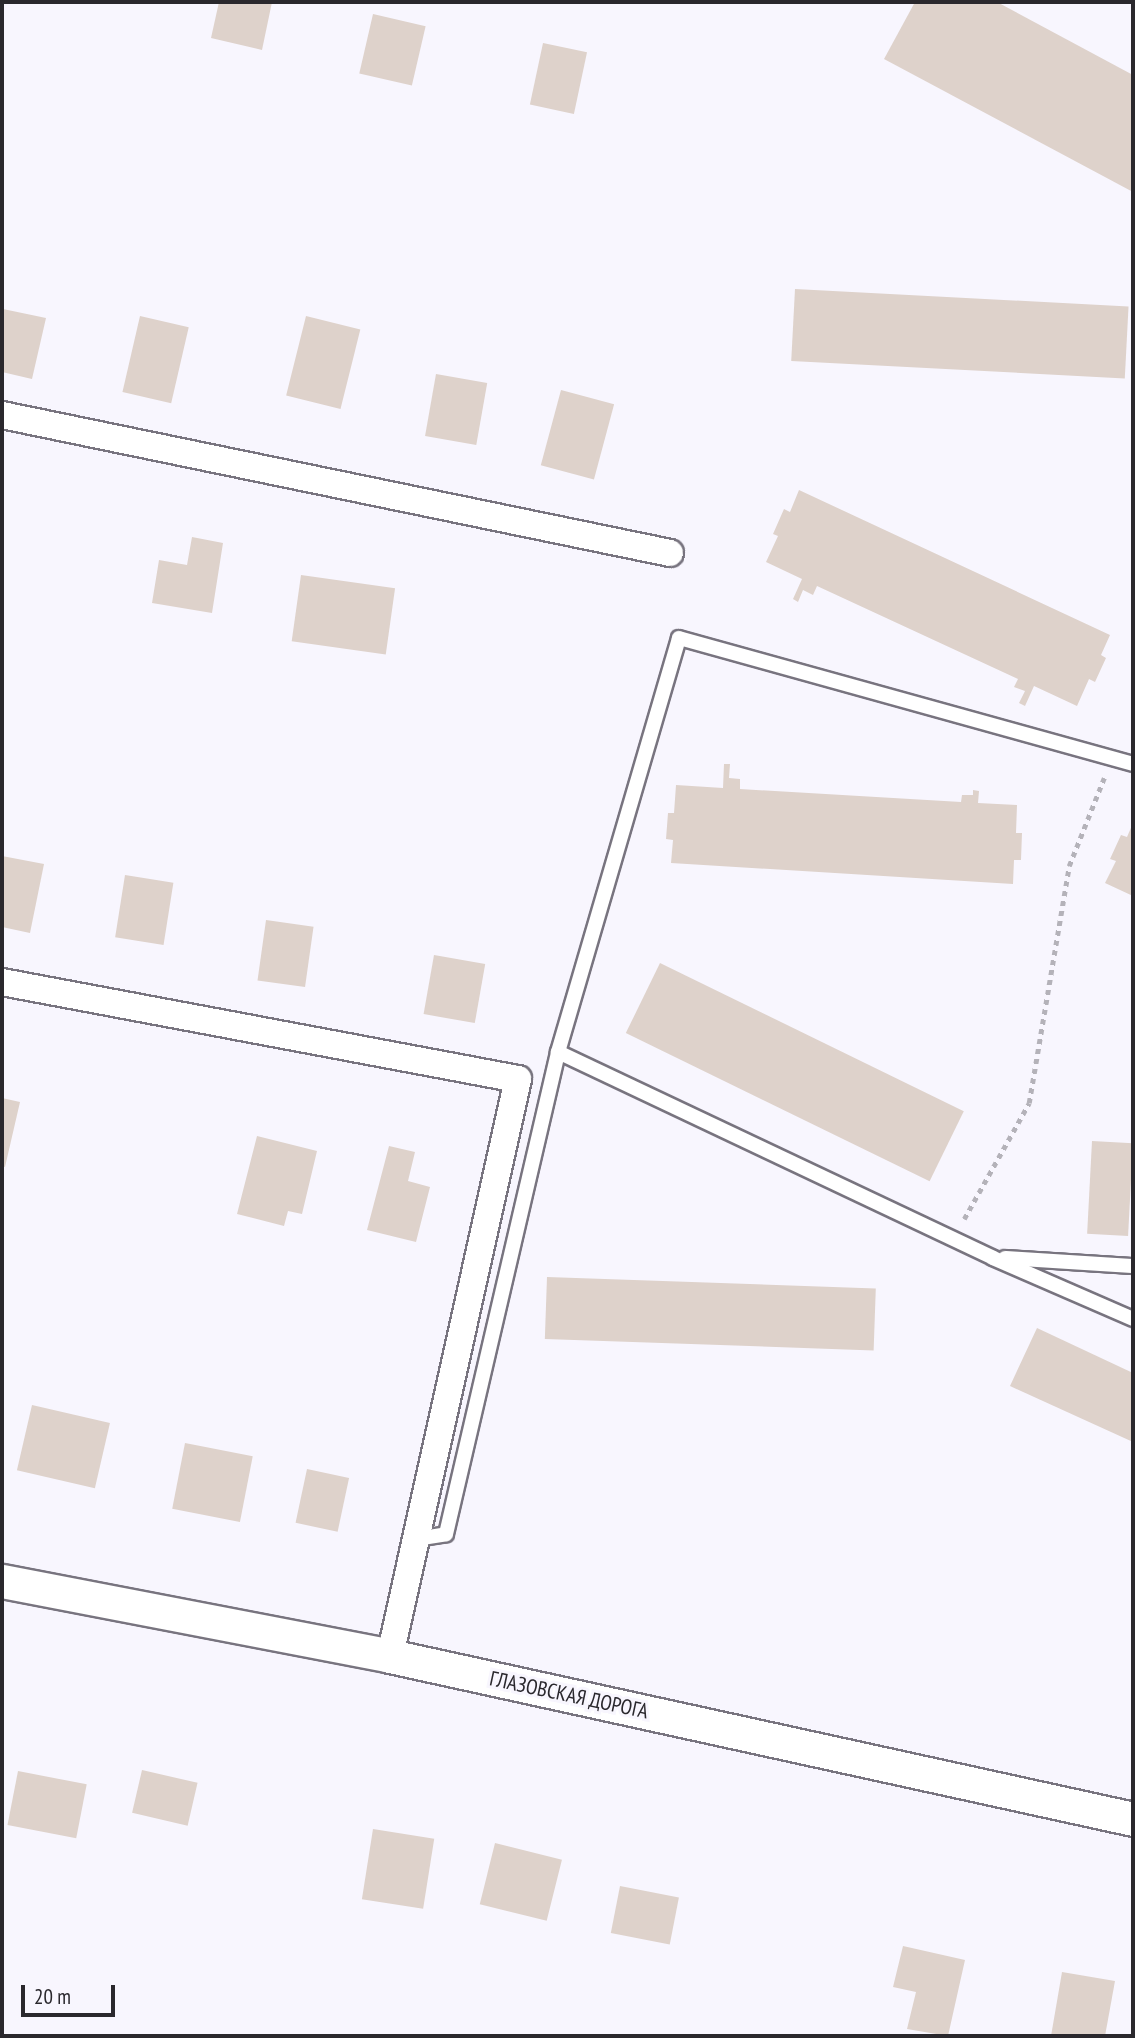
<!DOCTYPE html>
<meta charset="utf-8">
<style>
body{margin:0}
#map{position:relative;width:1135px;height:2038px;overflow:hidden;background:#f8f6fe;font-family:"PT Sans Narrow",sans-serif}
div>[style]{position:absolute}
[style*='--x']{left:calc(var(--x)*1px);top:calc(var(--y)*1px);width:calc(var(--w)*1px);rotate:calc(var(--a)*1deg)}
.building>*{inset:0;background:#ded2cb;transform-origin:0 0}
.path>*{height:4.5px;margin-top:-2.25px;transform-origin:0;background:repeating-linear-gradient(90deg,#b4b2b9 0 5px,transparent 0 10px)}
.roads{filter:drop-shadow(2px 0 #78747f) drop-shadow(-2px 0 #78747f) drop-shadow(0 2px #78747f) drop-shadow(0 -2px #78747f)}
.service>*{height:14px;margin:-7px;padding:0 7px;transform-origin:7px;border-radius:7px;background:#fff}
.minor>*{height:26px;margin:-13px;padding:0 13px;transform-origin:13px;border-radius:13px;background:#fff}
.tertiary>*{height:33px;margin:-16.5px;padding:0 16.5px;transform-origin:16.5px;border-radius:16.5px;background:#fff}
span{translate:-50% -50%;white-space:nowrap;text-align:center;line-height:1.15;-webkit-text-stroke:6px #f8f6fe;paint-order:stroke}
.street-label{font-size:21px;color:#2a282d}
.frame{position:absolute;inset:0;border:4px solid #2a282d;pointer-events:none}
.scale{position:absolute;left:21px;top:1985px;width:94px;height:32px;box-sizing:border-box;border:4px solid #2a282d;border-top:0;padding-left:9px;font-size:21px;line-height:24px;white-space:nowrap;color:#2a282d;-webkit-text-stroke:5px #f8f6fe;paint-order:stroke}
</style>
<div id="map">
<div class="building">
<div style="clip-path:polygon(219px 2px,272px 2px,262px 50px,211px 38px)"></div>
<div style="clip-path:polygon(915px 2px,997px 2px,1133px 75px,1133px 192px,884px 59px)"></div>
<div style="left:373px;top:14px;width:54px;height:61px;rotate:13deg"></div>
<div style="left:543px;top:43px;width:45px;height:63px;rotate:12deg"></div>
<div style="left:795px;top:289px;width:334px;height:72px;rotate:3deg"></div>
<div style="clip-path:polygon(3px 309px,46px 318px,32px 379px,2px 372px)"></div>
<div style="left:140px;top:316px;width:50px;height:78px;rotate:13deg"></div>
<div style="left:306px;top:316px;width:56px;height:82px;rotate:14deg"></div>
<div style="left:436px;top:374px;width:52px;height:63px;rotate:10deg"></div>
<div style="left:561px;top:390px;width:55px;height:78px;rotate:15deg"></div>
<div style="clip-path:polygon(799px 490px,1110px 635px,1101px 655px,1106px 658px,1095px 682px,1089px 679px,1077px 706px,1034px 686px,1025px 706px,1019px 703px,1025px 691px,1014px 687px,1018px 679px,817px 586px,813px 595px,803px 590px,798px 602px,793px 599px,802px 579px,766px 562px,778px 536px,773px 534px,784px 509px,790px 512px)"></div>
<div style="clip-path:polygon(192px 537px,223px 543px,212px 613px,152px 603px,159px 560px,187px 565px)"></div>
<div style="left:301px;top:575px;width:95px;height:67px;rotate:8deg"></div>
<div style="clip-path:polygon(724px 764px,730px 764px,729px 778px,740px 779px,740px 789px,961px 802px,962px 795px,973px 795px,973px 790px,979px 791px,978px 803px,1017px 805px,1016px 833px,1022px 833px,1021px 860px,1014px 860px,1013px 884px,671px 863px,673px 840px,666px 839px,668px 813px,674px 813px,676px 785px,723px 788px)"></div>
<div style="clip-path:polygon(1133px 823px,1133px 896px,1105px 883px,1116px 861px,1110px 859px,1121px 835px,1127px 837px)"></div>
<div style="clip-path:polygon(2px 856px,44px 864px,30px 933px,2px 927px)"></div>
<div style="left:125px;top:875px;width:49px;height:63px;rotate:9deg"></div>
<div style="left:266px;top:920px;width:48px;height:61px;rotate:8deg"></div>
<div style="left:434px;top:955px;width:52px;height:60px;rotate:10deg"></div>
<div style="left:660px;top:963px;width:338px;height:78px;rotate:26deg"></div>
<div style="clip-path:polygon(2px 1098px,20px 1102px,5px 1167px,2px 1166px)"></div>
<div style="clip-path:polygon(257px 1136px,317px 1151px,302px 1214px,288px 1211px,284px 1226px,237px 1214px)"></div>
<div style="left:1092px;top:1141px;width:41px;height:93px;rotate:3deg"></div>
<div style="clip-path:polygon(389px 1146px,415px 1152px,408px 1181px,430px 1187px,416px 1242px,367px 1230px)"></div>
<div style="left:547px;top:1277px;width:329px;height:62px;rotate:2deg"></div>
<div style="clip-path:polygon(1037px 1328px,1133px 1373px,1133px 1442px,1010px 1386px)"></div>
<div style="left:32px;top:1405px;width:80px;height:67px;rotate:13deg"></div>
<div style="left:185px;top:1443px;width:69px;height:67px;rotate:11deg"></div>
<div style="left:307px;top:1469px;width:43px;height:55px;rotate:12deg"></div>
<div style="left:142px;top:1770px;width:57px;height:44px;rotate:13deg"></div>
<div style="left:18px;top:1771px;width:70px;height:55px;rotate:11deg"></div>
<div style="left:373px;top:1829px;width:62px;height:71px;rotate:9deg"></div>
<div style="left:495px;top:1843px;width:69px;height:63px;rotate:14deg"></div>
<div style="left:620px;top:1886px;width:60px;height:48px;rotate:11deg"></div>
<div style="clip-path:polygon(903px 1946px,965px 1960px,948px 2036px,907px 2029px,916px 1992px,893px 1987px)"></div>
<div style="clip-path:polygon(1062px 1972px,1115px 1981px,1105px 2036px,1051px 2036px)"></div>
</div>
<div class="path">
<div style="--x:964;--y:1219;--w:133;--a:-60.7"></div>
<div style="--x:1029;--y:1103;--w:240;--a:-80.4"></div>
<div style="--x:1069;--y:866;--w:95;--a:-68.3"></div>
</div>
<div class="roads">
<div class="service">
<div style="--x:558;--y:1052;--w:431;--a:-73.7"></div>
<div style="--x:679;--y:638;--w:471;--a:15.5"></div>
<div style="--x:1005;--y:1258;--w:128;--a:3.6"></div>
<div style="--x:416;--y:1539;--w:30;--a:-9"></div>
<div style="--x:446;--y:1534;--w:495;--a:-76.9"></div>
<div style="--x:558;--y:1052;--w:481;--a:25.3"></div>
<div style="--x:993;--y:1258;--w:153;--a:23.5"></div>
</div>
<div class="minor">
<div style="--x:2;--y:415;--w:682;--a:11.67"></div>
<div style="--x:2;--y:982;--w:525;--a:10.65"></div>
<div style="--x:518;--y:1079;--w:591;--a:102.51"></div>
</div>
<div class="tertiary">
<div style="--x:2;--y:1581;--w:395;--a:10.9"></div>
<div style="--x:390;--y:1656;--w:761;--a:12.37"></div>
</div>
</div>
<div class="street-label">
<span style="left:569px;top:1695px;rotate:12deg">ГЛАЗОВСКАЯ ДОРОГА</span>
</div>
<div class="frame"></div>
<div class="scale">20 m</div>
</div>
